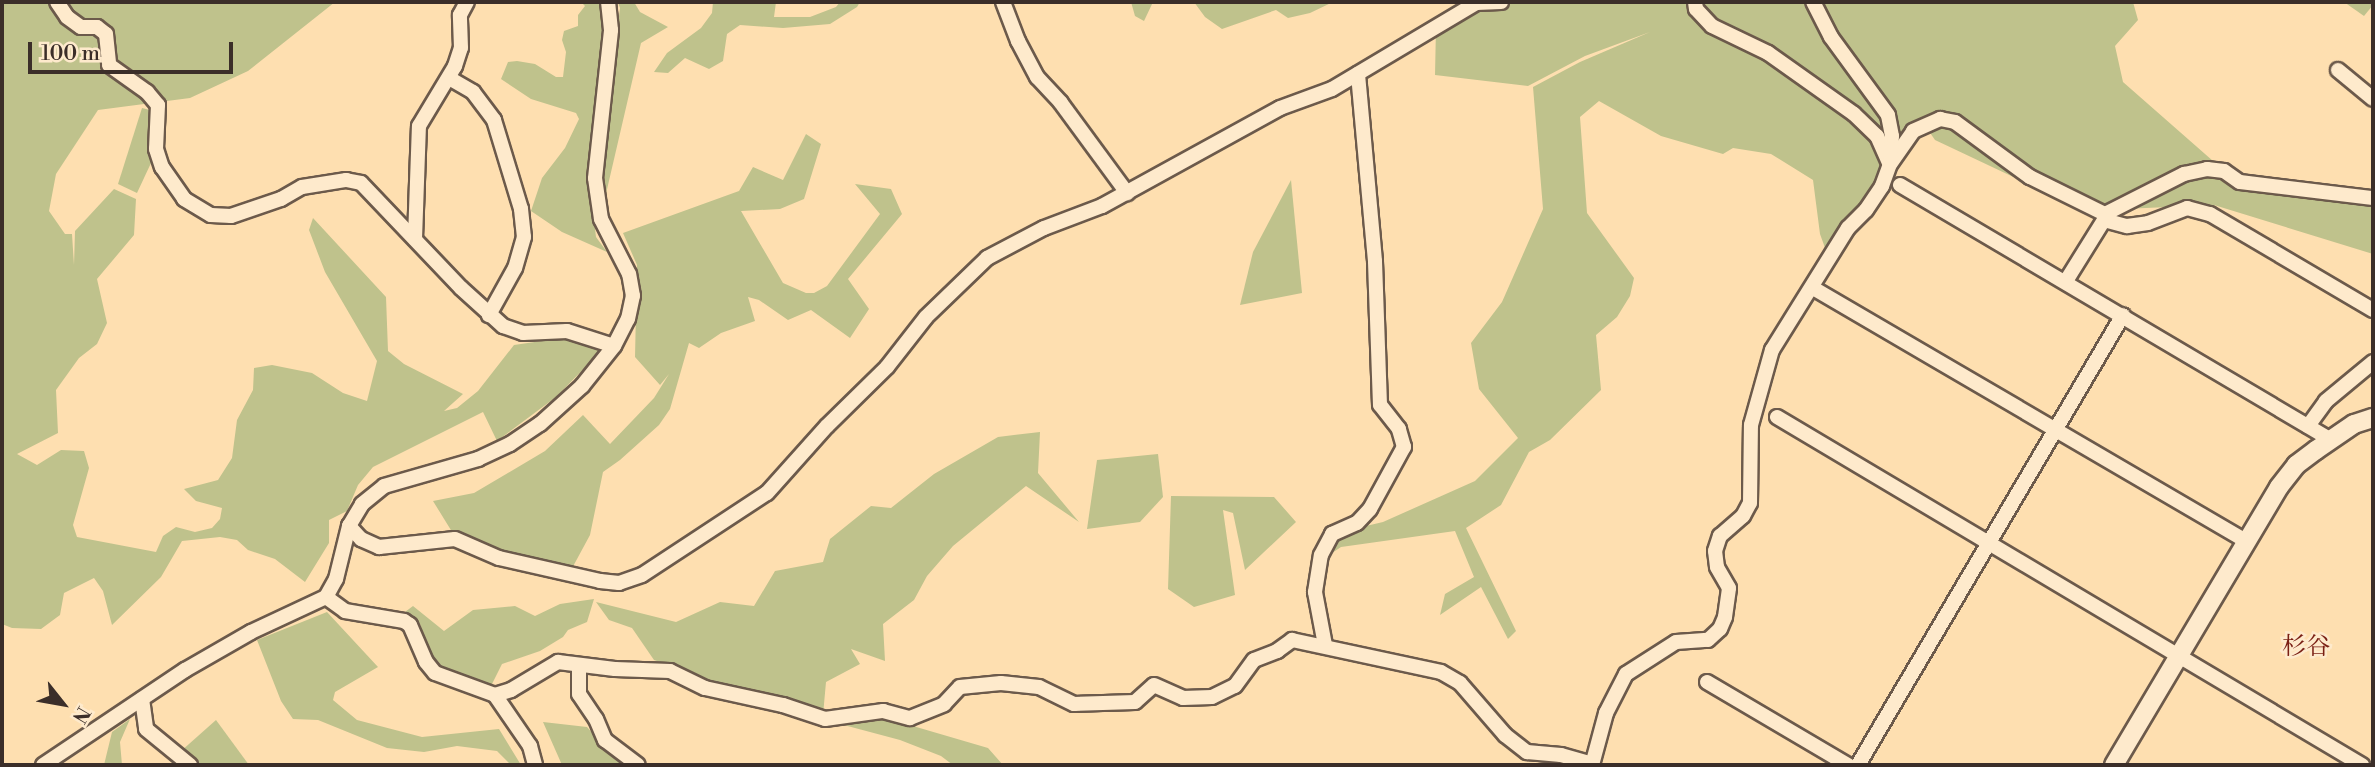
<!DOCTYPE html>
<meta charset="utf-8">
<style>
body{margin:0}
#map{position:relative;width:2375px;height:767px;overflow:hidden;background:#fedfb0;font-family:"Libre Bodoni","Noto Serif JP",serif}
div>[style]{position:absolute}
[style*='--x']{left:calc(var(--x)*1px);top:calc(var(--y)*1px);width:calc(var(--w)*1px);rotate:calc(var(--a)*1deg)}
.green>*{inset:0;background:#bfc28c}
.roads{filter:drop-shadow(2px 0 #6c5a4b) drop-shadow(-2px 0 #6c5a4b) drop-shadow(0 2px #6c5a4b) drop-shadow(0 -2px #6c5a4b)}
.minor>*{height:14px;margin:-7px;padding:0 7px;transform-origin:7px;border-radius:7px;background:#feeacc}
.tertiary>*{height:18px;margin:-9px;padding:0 9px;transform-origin:9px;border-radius:9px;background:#feeacc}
span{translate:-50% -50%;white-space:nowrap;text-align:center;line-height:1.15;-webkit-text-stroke:5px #feeacc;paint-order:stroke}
.quarter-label{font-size:24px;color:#7a1f14}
.frame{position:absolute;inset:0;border:4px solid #3b2e29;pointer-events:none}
.north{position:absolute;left:28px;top:669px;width:70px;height:70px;-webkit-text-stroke:5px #feeacc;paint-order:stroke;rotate:121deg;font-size:19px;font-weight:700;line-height:28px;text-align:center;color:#3b2e29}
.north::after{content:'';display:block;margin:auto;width:24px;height:32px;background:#3b2e29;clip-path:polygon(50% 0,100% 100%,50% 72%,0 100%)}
.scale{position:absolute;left:28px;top:42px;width:205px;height:32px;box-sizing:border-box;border:4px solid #3b2e29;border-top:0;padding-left:9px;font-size:21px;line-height:24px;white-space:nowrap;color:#3b2e29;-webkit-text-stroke:5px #feeacc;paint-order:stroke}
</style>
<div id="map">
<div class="green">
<div style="clip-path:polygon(2px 2px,335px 2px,248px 71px,190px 98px,98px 110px,56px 174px,49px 211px,65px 234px,72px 234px,74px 265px,75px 231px,114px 189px,136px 199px,134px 235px,97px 279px,107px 323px,97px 344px,79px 358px,56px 390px,58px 433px,17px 454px,37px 465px,61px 450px,84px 451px,89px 468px,73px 525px,77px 537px,156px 552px,163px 536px,176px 527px,195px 532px,212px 528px,220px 519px,222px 508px,196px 501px,184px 489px,218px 480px,232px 458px,237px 420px,253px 390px,254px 368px,272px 365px,312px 373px,343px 393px,367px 401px,377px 361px,325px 272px,309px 230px,313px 218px,386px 297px,388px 351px,404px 364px,463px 394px,444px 411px,457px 408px,478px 391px,514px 345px,569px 337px,608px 344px,556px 397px,497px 441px,483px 412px,373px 467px,358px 485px,347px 511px,329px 520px,329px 543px,305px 582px,275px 559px,248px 550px,237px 540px,220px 537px,182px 541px,161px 577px,112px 625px,103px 591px,94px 578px,64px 593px,60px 615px,41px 629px,12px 628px,2px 624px)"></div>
<div style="clip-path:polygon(581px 2px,603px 2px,608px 33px,591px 197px,596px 237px,607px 252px,562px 232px,531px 211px,542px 178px,565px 148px,579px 119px,576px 113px,531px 99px,501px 79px,508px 62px,517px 61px,535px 64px,556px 77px,563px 77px,566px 52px,562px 40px,564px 31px,578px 26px,578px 15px,585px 6px)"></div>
<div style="clip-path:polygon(618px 2px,634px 2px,640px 12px,668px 27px,641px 43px,605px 198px,600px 173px,620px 8px)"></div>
<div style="clip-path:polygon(713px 2px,776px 2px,774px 17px,810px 17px,836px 7px,840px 2px,860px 2px,857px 7px,830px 24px,783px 28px,740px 25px,727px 34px,723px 61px,709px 69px,685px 58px,668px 73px,654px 72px,667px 53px,701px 28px,712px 13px)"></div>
<div style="clip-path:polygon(1131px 2px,1153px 2px,1144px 21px,1135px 16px)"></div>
<div style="clip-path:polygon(1194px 2px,1333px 2px,1310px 13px,1288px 18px,1276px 10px,1222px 29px,1205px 17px)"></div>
<div style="clip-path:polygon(1500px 2px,2133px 2px,2138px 20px,2115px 46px,2123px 82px,2213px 161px,2185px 175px,2207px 169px,2298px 189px,2373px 190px,2373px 254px,2214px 205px,2123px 209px,2104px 220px,1935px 140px,1924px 124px,1828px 256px,1820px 234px,1813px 180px,1771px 154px,1733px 148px,1723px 154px,1661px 136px,1599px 101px,1580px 117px,1587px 213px,1634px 278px,1630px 296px,1617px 317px,1596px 335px,1601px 390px,1550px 440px,1529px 452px,1501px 505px,1466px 528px,1516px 631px,1508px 639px,1481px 587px,1440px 615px,1445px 594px,1474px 577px,1455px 531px,1341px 547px,1320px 561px,1332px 534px,1383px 522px,1475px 481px,1518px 438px,1479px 389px,1471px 343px,1502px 302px,1543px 209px,1533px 87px,1580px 62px,1650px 32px,1585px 56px,1528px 86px,1435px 75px,1436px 27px,1472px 6px)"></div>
<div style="clip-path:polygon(2344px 2px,2373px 2px,2373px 5px,2364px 16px)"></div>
<div style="clip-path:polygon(142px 108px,154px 111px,151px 163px,137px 193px,118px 184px)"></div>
<div style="clip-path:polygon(806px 134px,821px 144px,804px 199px,780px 209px,741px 211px,783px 283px,806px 293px,814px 293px,827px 286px,880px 214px,855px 184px,891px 189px,902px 214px,848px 279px,869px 309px,850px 338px,811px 310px,788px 320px,759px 300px,748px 297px,755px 321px,721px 333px,699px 348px,689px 343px,670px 409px,659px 425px,620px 460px,603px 472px,590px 535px,570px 572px,536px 565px,454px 535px,433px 501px,474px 493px,545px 451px,583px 415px,610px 444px,654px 398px,669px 374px,660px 385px,635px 357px,637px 265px,623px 233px,739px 191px,753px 167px,783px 180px)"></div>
<div style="clip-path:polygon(1291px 180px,1302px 293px,1240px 305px,1253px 252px)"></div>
<div style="clip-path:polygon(1040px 432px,1038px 473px,1079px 522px,1026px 486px,953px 546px,927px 576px,914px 600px,883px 624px,885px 661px,851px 649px,860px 664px,826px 682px,823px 715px,713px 685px,687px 671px,654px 660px,632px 628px,609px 620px,596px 602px,676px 622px,720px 602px,754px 606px,775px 571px,823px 562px,830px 539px,871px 506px,891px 508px,934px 474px,998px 437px)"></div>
<div style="clip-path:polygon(1158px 454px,1163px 497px,1140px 522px,1087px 529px,1097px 460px)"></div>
<div style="clip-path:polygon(1171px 496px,1274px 497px,1296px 522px,1245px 570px,1233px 513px,1223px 510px,1235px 595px,1194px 607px,1168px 589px)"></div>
<div style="clip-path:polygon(594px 599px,587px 622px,568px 630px,563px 637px,540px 651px,502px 664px,491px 686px,446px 669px,432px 659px,420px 624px,405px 612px,413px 606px,444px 631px,473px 610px,515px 606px,535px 616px,560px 604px)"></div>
<div style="clip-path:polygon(327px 612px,378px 667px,335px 692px,333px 700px,357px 720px,422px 737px,499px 729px,521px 765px,511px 765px,497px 751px,457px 746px,424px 752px,387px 748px,318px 720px,293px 719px,281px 701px,257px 640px)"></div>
<div style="clip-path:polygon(130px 719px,120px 742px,122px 765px,104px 765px,112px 732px)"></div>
<div style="clip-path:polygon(889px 719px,988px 748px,1003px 765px,953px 765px,941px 756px,900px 740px,840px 724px)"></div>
<div style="clip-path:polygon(216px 720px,249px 765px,201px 765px,180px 752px)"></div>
<div style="clip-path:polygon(543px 722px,587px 727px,611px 754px,626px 765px,562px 765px)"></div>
</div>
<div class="roads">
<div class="minor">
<div style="--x:57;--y:2;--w:18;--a:56"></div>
<div style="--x:67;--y:17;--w:17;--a:36"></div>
<div style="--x:81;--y:27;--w:16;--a:0"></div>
<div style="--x:97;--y:27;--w:11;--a:38"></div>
<div style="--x:106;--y:34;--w:31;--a:84"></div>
<div style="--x:109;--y:65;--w:47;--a:35.4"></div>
<div style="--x:147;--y:92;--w:17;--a:50"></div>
<div style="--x:158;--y:105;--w:44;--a:92.6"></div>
<div style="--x:156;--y:149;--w:19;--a:72"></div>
<div style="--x:162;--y:167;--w:39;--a:55"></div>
<div style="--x:184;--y:199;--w:31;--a:31"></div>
<div style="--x:211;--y:215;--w:20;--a:3"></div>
<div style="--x:231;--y:216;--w:53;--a:-18.8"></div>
<div style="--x:281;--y:199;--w:24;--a:-30"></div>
<div style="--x:302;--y:187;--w:45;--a:-9"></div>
<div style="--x:346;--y:180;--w:15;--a:11"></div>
<div style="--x:361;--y:183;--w:145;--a:46.4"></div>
<div style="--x:461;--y:288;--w:57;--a:42.1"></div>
<div style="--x:503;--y:326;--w:21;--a:19"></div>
<div style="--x:523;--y:333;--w:44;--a:-2.6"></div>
<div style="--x:567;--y:331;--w:49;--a:17.7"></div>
<div style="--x:1003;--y:2;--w:42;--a:69"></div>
<div style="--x:1018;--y:41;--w:41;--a:62.2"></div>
<div style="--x:1037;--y:77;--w:35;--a:47"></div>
<div style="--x:1061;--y:103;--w:112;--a:53.7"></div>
<div style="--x:1695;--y:2;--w:7;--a:82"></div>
<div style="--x:1696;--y:9;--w:23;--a:47"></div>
<div style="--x:1712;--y:26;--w:62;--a:25.7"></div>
<div style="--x:1768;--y:53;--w:105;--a:35.3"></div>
<div style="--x:1854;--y:114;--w:32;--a:44"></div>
<div style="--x:1877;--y:136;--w:30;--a:66"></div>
<div style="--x:2338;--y:70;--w:45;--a:39.6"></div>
<div style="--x:449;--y:78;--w:28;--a:30"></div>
<div style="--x:473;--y:92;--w:35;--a:53"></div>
<div style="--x:494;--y:120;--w:93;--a:73.1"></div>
<div style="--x:521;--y:209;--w:28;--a:84"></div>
<div style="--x:524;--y:237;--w:32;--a:106"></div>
<div style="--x:515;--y:268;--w:54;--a:119"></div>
<div style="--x:1891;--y:163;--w:39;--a:-55"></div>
<div style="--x:1913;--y:131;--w:30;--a:-24"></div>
<div style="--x:1940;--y:119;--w:15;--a:11"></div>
<div style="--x:1955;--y:122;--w:93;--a:36.3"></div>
<div style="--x:2030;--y:177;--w:84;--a:26.3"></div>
<div style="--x:2105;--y:214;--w:89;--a:-26.9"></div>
<div style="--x:2184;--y:174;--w:24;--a:-12"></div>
<div style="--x:2207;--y:169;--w:17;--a:7"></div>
<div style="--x:2224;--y:171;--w:19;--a:35"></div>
<div style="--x:2240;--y:182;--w:134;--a:6.9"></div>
<div style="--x:1900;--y:185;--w:499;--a:30.6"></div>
<div style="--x:415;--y:239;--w:113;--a:-88"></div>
<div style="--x:419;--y:126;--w:70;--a:-59"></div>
<div style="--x:455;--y:66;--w:19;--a:-72"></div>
<div style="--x:461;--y:48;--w:33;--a:-92"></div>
<div style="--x:460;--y:15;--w:15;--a:-62"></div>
<div style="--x:2066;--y:281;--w:72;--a:-58.1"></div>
<div style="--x:2104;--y:220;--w:24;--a:15"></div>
<div style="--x:2127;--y:226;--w:21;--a:-8"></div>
<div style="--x:2148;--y:223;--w:42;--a:-21"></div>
<div style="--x:2187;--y:208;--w:24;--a:15"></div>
<div style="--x:2210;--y:214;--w:189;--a:30.5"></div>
<div style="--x:1813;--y:288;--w:501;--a:30.3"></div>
<div style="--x:1777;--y:417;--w:681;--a:30.75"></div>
<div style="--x:2308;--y:426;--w:31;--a:-54"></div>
<div style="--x:2326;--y:401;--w:61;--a:-39.7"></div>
<div style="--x:349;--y:526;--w:18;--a:47"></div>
<div style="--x:361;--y:539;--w:20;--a:24"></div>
<div style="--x:379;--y:547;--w:76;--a:-6"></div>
<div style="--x:455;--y:539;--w:48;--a:23.4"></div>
<div style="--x:499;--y:558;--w:104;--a:12.8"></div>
<div style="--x:600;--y:581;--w:19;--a:6"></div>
<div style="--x:619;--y:583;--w:24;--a:-19"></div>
<div style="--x:642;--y:575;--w:149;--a:-33.3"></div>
<div style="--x:767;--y:493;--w:90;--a:-48.2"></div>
<div style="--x:827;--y:426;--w:84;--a:-44.5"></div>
<div style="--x:887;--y:367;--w:63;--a:-52"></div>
<div style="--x:926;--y:317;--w:85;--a:-44"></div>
<div style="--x:987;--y:258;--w:64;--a:-27.8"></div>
<div style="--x:1044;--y:228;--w:62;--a:-20.8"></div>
<div style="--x:1102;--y:206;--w:203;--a:-28.8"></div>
<div style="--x:1280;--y:108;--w:55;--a:-20.1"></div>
<div style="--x:1332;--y:89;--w:168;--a:-30.8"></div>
<div style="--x:1476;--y:3;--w:25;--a:-2"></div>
<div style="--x:326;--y:597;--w:24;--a:36"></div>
<div style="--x:345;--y:611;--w:60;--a:9.6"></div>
<div style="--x:404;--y:621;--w:7;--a:34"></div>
<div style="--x:410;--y:625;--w:40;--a:66.6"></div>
<div style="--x:426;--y:662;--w:14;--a:51"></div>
<div style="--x:435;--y:673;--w:64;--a:20.1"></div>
<div style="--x:495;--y:695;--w:17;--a:-17"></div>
<div style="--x:511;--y:690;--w:55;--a:-30.8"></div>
<div style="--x:558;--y:662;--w:57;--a:7"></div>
<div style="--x:615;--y:669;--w:55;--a:2.1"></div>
<div style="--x:670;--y:671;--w:39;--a:26"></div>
<div style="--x:705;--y:688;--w:80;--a:12.3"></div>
<div style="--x:783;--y:705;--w:44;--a:18.4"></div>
<div style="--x:825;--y:719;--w:59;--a:-7.9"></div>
<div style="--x:883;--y:711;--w:28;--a:15"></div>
<div style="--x:910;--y:718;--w:37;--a:-22"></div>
<div style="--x:944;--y:704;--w:23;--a:-47"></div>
<div style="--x:960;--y:687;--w:41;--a:-5.6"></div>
<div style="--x:1001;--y:683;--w:38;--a:6"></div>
<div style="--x:1039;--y:687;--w:39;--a:26"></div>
<div style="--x:1074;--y:704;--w:61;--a:-1.9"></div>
<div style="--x:1135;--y:702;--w:25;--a:-42"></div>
<div style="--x:1154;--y:685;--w:32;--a:24"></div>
<div style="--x:1183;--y:698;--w:29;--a:-2"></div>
<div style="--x:1212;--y:697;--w:25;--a:-26"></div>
<div style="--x:1235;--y:686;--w:32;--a:-54"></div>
<div style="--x:1254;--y:660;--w:25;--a:-21"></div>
<div style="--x:1277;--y:651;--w:19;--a:-36"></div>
<div style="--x:1292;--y:640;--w:152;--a:12.1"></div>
<div style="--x:1441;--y:672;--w:22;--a:30"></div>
<div style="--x:1460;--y:683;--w:69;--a:49.1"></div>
<div style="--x:1505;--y:735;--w:28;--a:38"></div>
<div style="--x:1527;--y:752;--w:34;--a:5"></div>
<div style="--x:1561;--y:755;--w:32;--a:16"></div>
<div style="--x:1325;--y:645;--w:54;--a:-100.7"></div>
<div style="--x:1315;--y:592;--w:37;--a:-81"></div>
<div style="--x:1321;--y:555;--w:24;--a:-62"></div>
<div style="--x:1332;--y:534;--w:27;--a:-24"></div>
<div style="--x:1357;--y:523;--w:19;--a:-47"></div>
<div style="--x:1370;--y:509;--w:71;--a:-61.3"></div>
<div style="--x:1404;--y:447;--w:19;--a:-106"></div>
<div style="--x:1399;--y:429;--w:31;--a:-128"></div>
<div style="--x:1380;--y:405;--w:144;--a:-92"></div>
<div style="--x:1375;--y:261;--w:188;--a:-95.2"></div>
<div style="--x:579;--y:665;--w:29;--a:90"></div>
<div style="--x:579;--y:694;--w:30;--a:56"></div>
<div style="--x:596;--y:719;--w:23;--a:67"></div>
<div style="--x:605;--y:740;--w:41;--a:37.1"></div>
<div style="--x:1707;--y:682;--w:164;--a:30.5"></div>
<div style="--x:495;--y:695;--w:62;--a:55.5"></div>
<div style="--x:530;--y:746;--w:20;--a:75"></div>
<div style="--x:142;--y:699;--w:30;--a:82"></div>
<div style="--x:146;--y:729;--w:57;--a:39.3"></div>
<div style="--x:43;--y:765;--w:171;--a:-33.8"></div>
<div style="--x:185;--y:670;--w:76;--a:-29.9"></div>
<div style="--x:251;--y:632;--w:83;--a:-25"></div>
<div style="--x:326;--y:597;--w:21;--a:-61"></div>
<div style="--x:336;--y:579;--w:55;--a:-76.2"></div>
<div style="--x:349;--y:526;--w:26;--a:-59"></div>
<div style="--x:362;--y:504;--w:28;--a:-39"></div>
<div style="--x:384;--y:486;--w:98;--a:-16"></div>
<div style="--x:478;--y:459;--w:35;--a:-25"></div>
<div style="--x:510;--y:444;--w:36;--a:-34"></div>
<div style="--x:540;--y:424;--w:57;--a:-42.1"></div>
<div style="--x:582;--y:386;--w:51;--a:-51.3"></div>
<div style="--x:614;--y:346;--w:30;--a:-63"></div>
<div style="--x:628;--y:319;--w:24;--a:-78"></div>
<div style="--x:633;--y:296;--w:22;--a:-100"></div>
<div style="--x:629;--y:274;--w:62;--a:-117"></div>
<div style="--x:601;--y:219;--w:41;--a:-98.3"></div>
<div style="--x:595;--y:178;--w:149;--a:-83.8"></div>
<div style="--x:611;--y:30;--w:28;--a:-96"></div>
<div style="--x:1592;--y:765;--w:54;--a:-74.9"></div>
<div style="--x:1606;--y:713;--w:44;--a:-62.9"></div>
<div style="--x:1626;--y:674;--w:59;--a:-32.6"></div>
<div style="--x:1676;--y:642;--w:32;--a:-4"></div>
<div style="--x:1708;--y:640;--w:16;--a:-43"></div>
<div style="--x:1720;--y:629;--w:13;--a:-67"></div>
<div style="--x:1725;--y:617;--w:29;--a:-82"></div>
<div style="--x:1729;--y:588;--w:24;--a:-120"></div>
<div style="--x:1717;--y:567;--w:16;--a:-97"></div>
<div style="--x:1715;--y:551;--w:16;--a:-72"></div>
<div style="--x:1720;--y:536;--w:30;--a:-41"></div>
<div style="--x:1743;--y:516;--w:15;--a:-62"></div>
<div style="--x:1750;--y:503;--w:78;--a:-89.3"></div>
<div style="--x:1751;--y:425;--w:78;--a:-74.4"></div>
<div style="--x:1772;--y:350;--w:144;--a:-58.1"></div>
<div style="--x:1848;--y:228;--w:25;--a:-45"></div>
<div style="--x:1866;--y:210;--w:29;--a:-56"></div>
<div style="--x:1882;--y:186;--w:23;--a:-70"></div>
<div style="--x:1890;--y:164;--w:28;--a:-86"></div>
<div style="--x:1892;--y:136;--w:21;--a:-101"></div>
<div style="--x:1888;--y:115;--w:97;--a:-126.2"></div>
<div style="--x:1831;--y:37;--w:39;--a:-117"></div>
<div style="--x:1858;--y:765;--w:522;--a:-59.51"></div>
</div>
<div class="tertiary">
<div style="--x:2114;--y:765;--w:323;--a:-59.3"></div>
<div style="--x:2279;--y:487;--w:28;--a:-52"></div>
<div style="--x:2296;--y:465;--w:25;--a:-37"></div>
<div style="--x:2316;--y:450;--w:46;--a:-34.4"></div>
<div style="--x:2354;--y:424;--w:20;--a:-18"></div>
</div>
</div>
<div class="quarter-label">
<span style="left:2306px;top:648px">杉谷</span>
</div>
<div class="frame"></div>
<div class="north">N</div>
<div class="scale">100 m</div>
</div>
